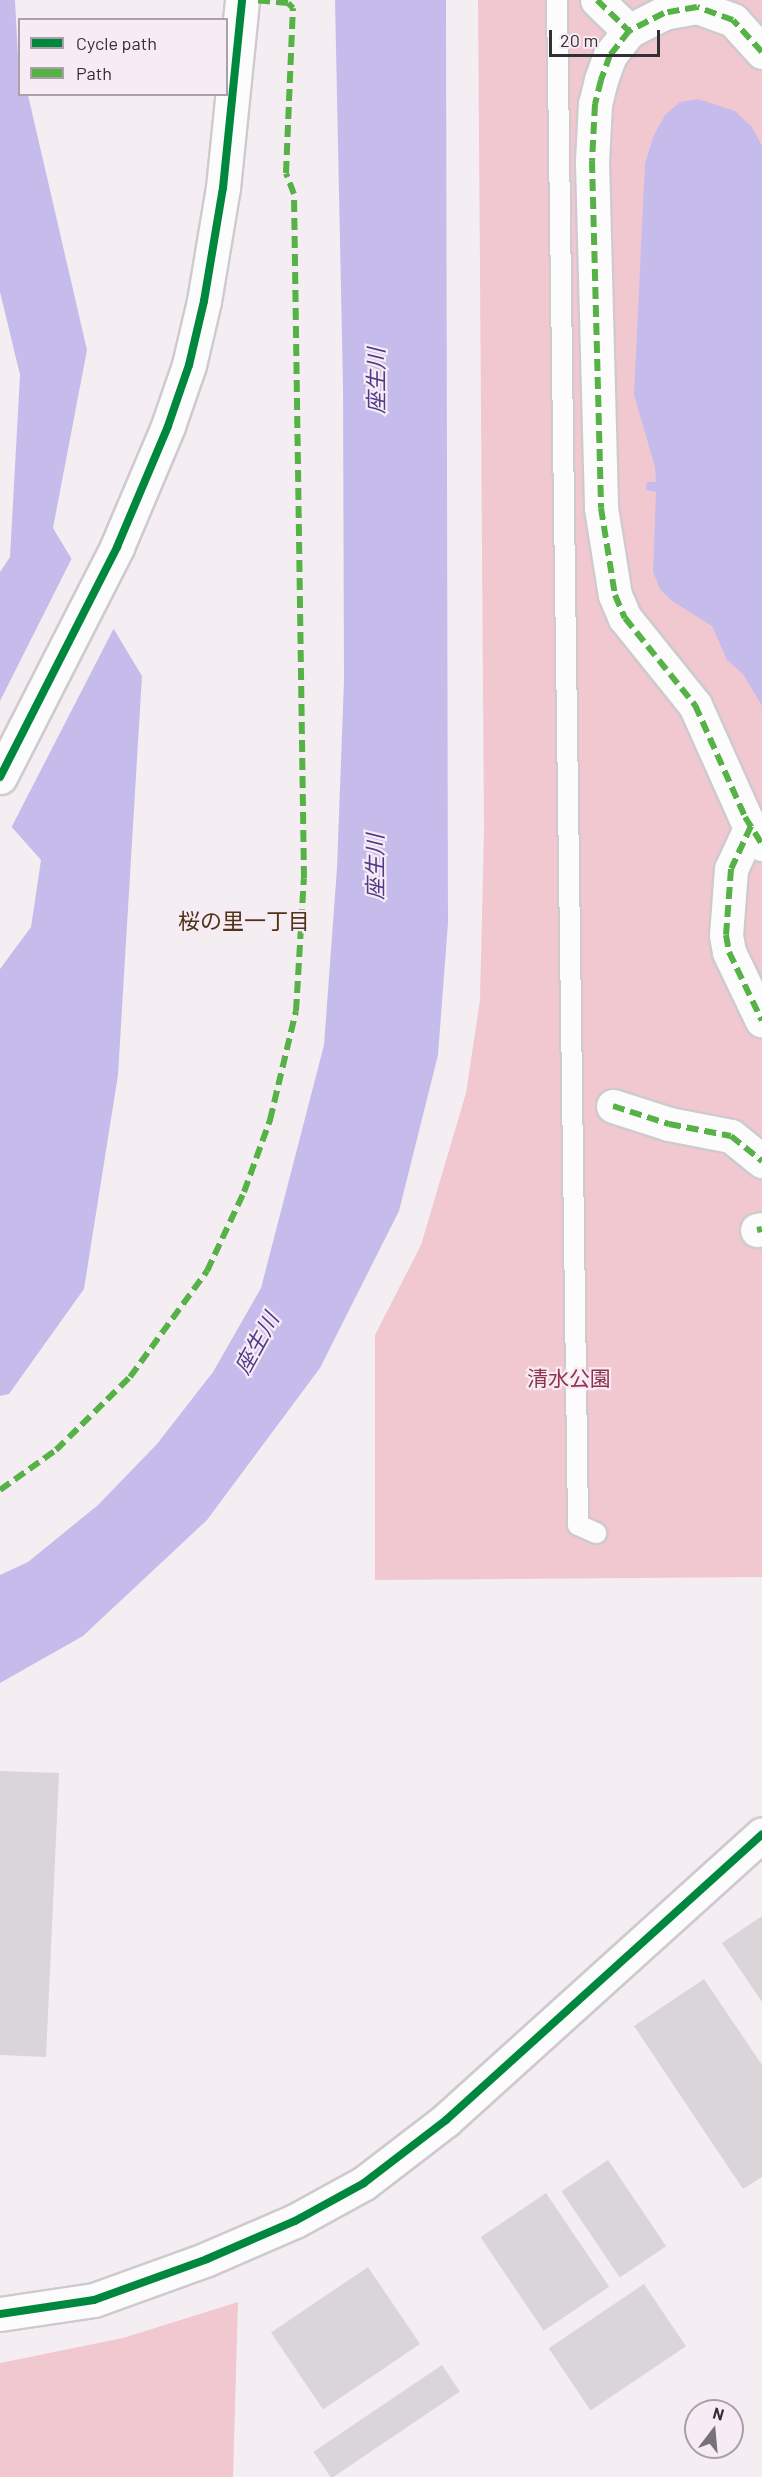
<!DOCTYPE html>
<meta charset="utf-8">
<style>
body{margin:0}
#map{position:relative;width:762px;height:2477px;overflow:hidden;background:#f4eef3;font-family:Barlow,"Noto Sans JP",sans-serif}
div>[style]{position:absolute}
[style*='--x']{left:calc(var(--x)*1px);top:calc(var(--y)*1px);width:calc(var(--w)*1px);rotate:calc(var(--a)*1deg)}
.green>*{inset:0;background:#f2c8d0}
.water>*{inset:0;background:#c6bcec}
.pier>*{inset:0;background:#f4eef3}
.building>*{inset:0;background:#dad5d8;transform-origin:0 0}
.roads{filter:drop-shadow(2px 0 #cfcace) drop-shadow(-2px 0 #cfcace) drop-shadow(0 2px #cfcace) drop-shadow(0 -2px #cfcace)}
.lane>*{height:20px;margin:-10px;padding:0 10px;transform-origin:10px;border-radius:10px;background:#fdfcfd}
.street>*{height:33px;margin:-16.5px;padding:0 16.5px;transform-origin:16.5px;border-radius:16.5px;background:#fdfcfd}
.secondary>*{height:33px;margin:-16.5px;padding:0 16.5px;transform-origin:16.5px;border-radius:16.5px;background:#fdfcfd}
.quiet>*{height:6px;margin-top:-3px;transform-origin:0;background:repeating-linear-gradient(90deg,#56b246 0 12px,transparent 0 18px)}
.cycleway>*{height:8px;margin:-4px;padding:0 4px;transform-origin:4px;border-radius:4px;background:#00873e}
span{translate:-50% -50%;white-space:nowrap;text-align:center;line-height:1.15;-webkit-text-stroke:4.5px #f7ebf5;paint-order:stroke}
.park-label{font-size:21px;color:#8e3349}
.water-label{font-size:22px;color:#4f3c89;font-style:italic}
.neighbourhood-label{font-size:22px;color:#4e3314}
.legend{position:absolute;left:18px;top:18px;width:210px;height:78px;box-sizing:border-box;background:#f7ebf5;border:2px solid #a9a0a8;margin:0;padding:8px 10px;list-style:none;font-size:18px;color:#342f34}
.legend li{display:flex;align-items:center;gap:12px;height:30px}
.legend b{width:30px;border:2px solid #a9a0a8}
.north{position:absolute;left:684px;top:2399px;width:60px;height:60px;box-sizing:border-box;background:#f7ebf5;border:2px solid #a9a0a8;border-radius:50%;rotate:16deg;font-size:16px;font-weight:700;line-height:24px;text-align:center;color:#342f34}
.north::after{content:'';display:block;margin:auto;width:21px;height:27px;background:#777277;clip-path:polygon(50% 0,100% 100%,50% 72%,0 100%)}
.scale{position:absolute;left:549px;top:30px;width:111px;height:27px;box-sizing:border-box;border:3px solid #342f34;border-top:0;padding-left:8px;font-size:18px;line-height:21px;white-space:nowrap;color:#342f34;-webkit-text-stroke:4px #f7ebf5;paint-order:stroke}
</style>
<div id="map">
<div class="green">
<div style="clip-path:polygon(478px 0,762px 0,762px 1577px,375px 1580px,375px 1335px,421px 1245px,466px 1093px,480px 1000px,484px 830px)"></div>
<div style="clip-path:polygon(238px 2302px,233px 2477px,0 2477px,0 2363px,123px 2338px)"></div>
</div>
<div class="water">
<div style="clip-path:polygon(0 0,15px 0,20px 94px,28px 95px,87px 350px,53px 528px,142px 676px,118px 1075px,84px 1289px,9px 1394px,0 1396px,0 969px,31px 927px,41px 860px,0 814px,0 572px,10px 557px,20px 375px,0 292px)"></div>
<div style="clip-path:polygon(335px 0,446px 0,448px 923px,438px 1055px,399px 1211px,320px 1368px,207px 1520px,83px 1636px,0 1683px,0 1575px,28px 1562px,98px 1505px,157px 1444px,213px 1372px,261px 1288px,324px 1045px,337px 868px,344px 680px,343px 387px)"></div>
<div style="clip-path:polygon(698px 99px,735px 111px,752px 127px,762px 146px,762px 706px,743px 674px,727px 660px,712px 626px,672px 601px,660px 589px,653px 572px,656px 492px,646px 490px,647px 482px,656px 482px,655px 467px,634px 395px,645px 163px,654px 135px,665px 115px,680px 102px)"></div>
</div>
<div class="pier">
<div style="clip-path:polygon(73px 556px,115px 626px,10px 830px,0 819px,0 701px)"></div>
</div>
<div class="building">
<div style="clip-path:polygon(0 1771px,59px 1773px,46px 2057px,0 2055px)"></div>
<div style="clip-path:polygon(762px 1916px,762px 2002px,722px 1943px)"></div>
<div style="clip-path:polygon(704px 1979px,762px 2065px,762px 2177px,743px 2189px,634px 2026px)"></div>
<div style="left:608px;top:2160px;width:104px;height:56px;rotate:56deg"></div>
<div style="left:546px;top:2193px;width:113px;height:79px;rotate:56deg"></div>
<div style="left:368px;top:2267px;width:93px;height:117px;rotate:56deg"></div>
<div style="left:644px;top:2284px;width:75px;height:115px;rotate:56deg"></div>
<div style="left:442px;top:2365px;width:32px;height:155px;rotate:56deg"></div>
</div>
<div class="roads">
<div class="lane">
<div style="--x:557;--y:0;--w:1525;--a:89.21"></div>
<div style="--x:578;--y:1525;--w:20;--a:24"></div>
</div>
<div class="street">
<div style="--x:597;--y:0;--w:45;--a:44.1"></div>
<div style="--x:762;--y:52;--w:43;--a:-132.2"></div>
<div style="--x:733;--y:20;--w:38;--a:-160"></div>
<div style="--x:697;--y:7;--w:34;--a:170"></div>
<div style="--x:664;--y:13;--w:39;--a:153"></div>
<div style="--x:629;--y:31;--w:31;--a:128"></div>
<div style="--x:610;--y:55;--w:27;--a:110"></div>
<div style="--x:601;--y:80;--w:25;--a:104"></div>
<div style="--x:595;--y:104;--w:57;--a:93"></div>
<div style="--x:592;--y:161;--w:347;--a:88.5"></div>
<div style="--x:601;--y:508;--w:88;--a:80.9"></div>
<div style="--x:615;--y:595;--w:25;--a:67"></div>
<div style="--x:625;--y:618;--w:112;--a:51.2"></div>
<div style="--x:695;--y:705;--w:123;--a:65.9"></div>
<div style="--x:745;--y:817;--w:32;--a:58"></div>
<div style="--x:751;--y:826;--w:47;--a:114.9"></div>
<div style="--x:731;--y:869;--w:66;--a:94.3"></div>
<div style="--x:726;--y:935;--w:17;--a:80"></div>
<div style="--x:729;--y:952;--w:76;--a:64.4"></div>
<div style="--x:613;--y:1106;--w:59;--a:17.8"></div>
<div style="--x:669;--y:1124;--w:63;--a:11"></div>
<div style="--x:731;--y:1136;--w:40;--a:39"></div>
<div style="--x:757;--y:1230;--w:5;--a:-11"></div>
</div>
<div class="secondary">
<div style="--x:0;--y:777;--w:258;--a:-63"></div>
<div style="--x:117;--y:547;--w:131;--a:-67.1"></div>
<div style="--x:168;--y:426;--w:65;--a:-71"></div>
<div style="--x:189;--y:365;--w:66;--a:-76.8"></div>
<div style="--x:204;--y:301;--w:115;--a:-80.5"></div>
<div style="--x:223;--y:188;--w:189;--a:-84.2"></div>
<div style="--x:0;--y:2314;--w:95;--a:-8.5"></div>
<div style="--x:94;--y:2300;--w:120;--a:-19.9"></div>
<div style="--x:207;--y:2259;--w:96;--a:-23.4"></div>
<div style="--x:295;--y:2221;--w:79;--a:-28.8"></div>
<div style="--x:364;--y:2183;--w:103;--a:-37.5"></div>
<div style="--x:446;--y:2120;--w:426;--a:-42.1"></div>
</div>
</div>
<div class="quiet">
<div style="--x:597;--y:0;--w:45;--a:44.1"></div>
<div style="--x:762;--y:52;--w:43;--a:-132.2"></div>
<div style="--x:733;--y:20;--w:38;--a:-160"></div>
<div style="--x:697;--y:7;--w:34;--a:170"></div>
<div style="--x:664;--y:13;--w:39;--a:153"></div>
<div style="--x:629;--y:31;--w:31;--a:128"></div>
<div style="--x:610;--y:55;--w:27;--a:110"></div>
<div style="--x:601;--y:80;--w:25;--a:104"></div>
<div style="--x:595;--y:104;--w:57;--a:93"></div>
<div style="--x:592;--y:161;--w:347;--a:88.5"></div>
<div style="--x:601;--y:508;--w:88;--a:80.9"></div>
<div style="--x:615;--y:595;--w:25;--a:67"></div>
<div style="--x:625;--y:618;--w:112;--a:51.2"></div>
<div style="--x:695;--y:705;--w:123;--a:65.9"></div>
<div style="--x:745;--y:817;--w:32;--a:58"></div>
<div style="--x:751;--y:826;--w:47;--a:114.9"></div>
<div style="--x:731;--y:869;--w:66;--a:94.3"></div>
<div style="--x:726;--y:935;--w:17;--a:80"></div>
<div style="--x:729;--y:952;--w:76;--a:64.4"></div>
<div style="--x:613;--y:1106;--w:59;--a:17.8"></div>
<div style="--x:669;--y:1124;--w:63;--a:11"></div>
<div style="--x:731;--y:1136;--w:40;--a:39"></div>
<div style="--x:757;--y:1230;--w:5;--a:-11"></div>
<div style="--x:0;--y:1490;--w:69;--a:-35.5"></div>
<div style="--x:56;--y:1450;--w:104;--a:-44.6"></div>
<div style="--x:130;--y:1377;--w:131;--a:-54"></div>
<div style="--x:207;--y:1271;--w:87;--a:-64.9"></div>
<div style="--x:244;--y:1192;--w:77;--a:-70.1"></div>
<div style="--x:270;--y:1120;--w:112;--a:-76.6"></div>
<div style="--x:296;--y:1011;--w:133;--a:-86.6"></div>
<div style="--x:304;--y:878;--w:684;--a:-90.84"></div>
<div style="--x:294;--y:194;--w:22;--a:-111"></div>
<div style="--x:286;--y:173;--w:165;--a:-87.6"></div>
<div style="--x:293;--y:8;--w:7;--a:-135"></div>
<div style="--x:288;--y:3;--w:35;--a:-175"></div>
</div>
<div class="cycleway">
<div style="--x:0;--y:777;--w:258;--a:-63"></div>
<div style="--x:117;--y:547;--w:131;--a:-67.1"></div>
<div style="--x:168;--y:426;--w:65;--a:-71"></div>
<div style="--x:189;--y:365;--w:66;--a:-76.8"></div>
<div style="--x:204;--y:301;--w:115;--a:-80.5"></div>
<div style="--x:223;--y:188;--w:189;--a:-84.2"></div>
<div style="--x:0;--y:2314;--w:95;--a:-8.5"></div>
<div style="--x:94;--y:2300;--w:120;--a:-19.9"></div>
<div style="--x:207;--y:2259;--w:96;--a:-23.4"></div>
<div style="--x:295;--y:2221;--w:79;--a:-28.8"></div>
<div style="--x:364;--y:2183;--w:103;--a:-37.5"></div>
<div style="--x:446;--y:2120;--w:426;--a:-42.1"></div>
</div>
<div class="park-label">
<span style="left:569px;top:1378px">清水公園</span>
</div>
<div class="water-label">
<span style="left:376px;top:381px;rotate:-90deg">座生川</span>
<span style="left:375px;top:867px;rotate:-90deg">座生川</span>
<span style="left:256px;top:1343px;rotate:-61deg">座生川</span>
</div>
<div class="neighbourhood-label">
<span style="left:244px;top:921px">桜の里一丁目</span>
</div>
<ul class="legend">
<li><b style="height:8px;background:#00873e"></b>Cycle path</li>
<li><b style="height:8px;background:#56b246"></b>Path</li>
</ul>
<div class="north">N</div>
<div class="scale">20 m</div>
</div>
